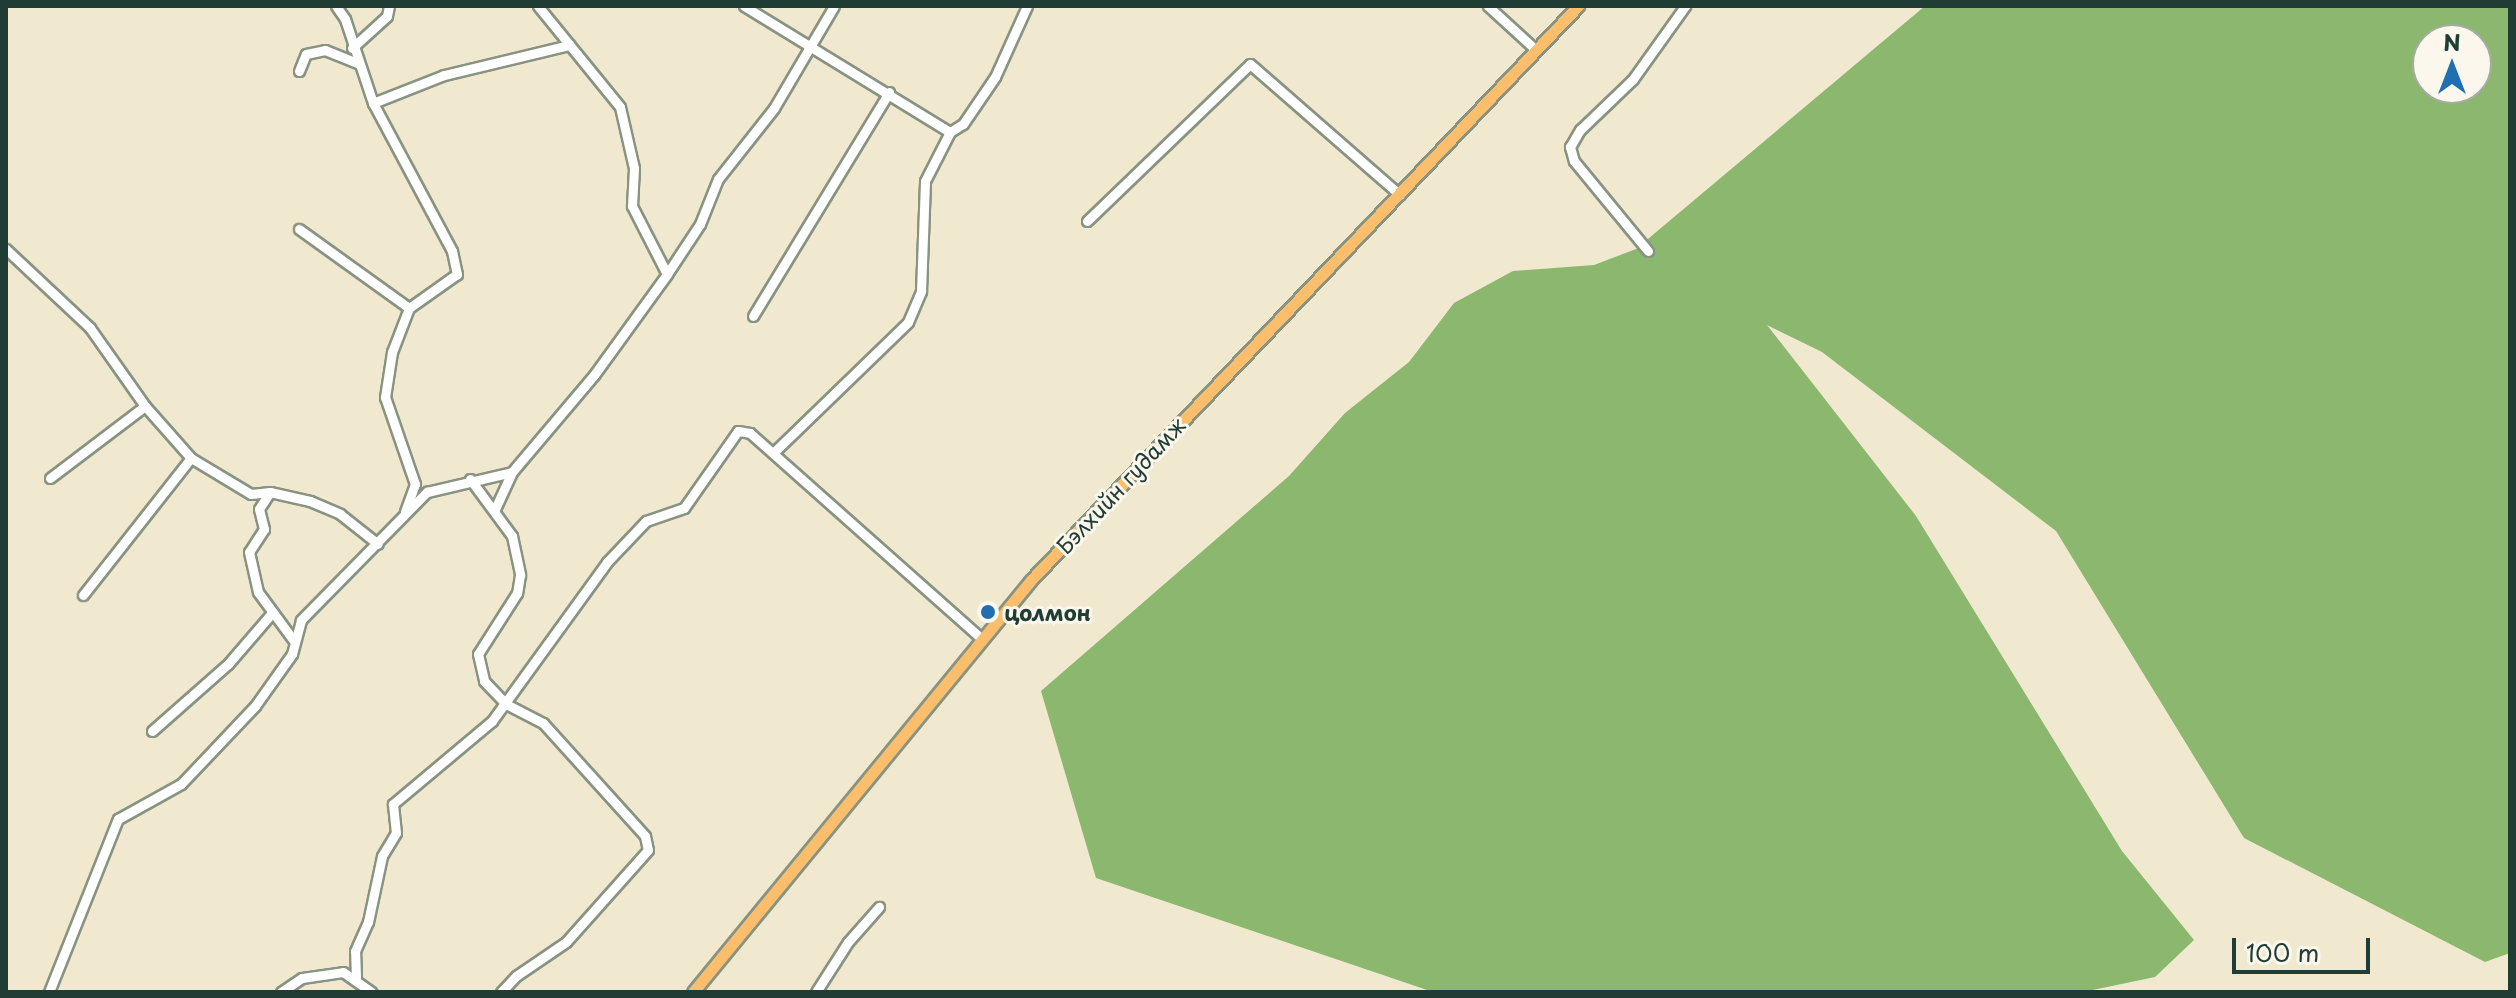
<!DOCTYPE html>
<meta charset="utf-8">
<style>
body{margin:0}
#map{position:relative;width:2516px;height:998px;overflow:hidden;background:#f0e9cf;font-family:"Playpen Sans",sans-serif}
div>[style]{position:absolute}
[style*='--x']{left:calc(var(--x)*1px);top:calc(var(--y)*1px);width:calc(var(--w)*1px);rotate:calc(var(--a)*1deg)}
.forest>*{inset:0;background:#8cb76e}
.roads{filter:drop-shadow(2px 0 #889382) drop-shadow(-2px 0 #889382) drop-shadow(0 2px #889382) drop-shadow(0 -2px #889382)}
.minor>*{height:9px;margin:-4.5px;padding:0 4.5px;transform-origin:4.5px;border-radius:4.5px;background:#fff}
.major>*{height:11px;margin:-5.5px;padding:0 5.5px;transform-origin:5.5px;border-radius:5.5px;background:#fabe6d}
.dots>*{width:22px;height:22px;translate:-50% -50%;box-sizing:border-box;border:4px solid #fbf7ec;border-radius:50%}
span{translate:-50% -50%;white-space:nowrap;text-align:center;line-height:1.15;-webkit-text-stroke:6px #fbf7ec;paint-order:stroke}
.street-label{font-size:22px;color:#1f3d34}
.poi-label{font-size:22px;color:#1f3d34;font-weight:700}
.left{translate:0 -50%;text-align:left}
.frame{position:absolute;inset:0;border:8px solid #1f3d34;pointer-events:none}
.north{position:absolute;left:2412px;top:24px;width:80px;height:80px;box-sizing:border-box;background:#fbf7ec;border:2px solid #a3ada2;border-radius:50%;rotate:0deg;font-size:22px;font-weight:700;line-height:32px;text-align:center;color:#1f3d34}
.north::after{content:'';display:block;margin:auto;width:28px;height:36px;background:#1f6fb2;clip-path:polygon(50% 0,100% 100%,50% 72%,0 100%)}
.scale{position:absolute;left:2232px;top:938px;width:138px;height:36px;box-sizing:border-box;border:4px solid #1f3d34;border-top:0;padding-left:10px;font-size:24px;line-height:28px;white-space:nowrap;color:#1f3d34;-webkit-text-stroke:6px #fbf7ec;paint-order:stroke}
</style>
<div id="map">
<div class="forest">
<div style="clip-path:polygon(evenodd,1925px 6px,2510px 6px,2510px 953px,2485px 962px,2244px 838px,2056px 531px,1822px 352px,1767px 325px,1916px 516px,2122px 851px,2194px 940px,2155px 977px,2083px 992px,1433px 992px,1096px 878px,1041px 691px,1289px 476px,1345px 413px,1409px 362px,1454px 303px,1513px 271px,1594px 265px,1636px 249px,1925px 6px,2428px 40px,2476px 40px,2476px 88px,2428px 88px,2428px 40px)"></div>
</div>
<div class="roads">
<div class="minor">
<div style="--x:336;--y:6;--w:16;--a:55"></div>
<div style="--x:345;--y:19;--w:89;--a:71.6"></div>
<div style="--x:373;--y:103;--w:168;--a:61.9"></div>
<div style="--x:452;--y:251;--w:24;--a:78"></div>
<div style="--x:457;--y:274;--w:59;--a:144.7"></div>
<div style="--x:409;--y:308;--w:47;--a:111.1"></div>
<div style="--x:392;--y:352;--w:46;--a:98.8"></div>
<div style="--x:385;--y:397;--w:92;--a:71"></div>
<div style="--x:415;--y:484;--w:29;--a:110"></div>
<div style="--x:538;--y:6;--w:130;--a:50.9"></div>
<div style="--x:620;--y:107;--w:63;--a:77.1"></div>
<div style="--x:634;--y:168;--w:38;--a:93"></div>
<div style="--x:632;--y:206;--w:76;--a:62.8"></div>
<div style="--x:744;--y:6;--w:241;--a:31.5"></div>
<div style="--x:1488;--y:6;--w:64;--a:42.5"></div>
<div style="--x:352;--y:48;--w:47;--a:-42.4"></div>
<div style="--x:387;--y:16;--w:10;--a:-79"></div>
<div style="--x:299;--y:71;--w:18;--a:-68"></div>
<div style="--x:306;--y:54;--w:19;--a:-12"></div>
<div style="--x:325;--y:50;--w:35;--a:22"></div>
<div style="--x:373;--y:103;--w:76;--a:-21.5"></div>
<div style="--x:444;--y:75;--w:129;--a:-13.5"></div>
<div style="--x:1087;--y:221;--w:226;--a:-43.9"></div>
<div style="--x:1250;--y:64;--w:199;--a:41.1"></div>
<div style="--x:299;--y:229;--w:135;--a:35.7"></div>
<div style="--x:6;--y:249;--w:115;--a:43.2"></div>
<div style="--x:90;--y:328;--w:95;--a:54.8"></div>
<div style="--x:145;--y:406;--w:69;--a:48.5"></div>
<div style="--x:191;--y:458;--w:70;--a:31"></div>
<div style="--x:251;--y:494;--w:19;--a:-6"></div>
<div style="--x:270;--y:492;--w:41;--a:12.7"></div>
<div style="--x:310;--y:501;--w:33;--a:23"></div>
<div style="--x:340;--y:514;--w:48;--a:38.3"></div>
<div style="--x:1648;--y:251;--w:117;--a:-129.4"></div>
<div style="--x:1574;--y:161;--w:15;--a:-106"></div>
<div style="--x:1570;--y:147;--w:20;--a:-60"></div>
<div style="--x:1580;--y:130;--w:74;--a:-43.9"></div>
<div style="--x:1633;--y:79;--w:90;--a:-54.5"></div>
<div style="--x:753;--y:316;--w:262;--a:-58.7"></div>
<div style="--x:773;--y:453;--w:188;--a:-44.1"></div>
<div style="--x:908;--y:322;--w:34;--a:-67"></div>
<div style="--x:921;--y:291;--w:110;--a:-87.9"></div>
<div style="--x:925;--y:181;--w:55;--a:-63"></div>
<div style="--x:950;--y:132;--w:15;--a:-32"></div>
<div style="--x:963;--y:124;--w:57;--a:-55.8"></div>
<div style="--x:995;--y:77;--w:78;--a:-65.7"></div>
<div style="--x:50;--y:478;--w:119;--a:-37.2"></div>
<div style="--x:470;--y:479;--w:71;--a:53.6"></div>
<div style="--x:512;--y:536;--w:40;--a:78"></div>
<div style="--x:520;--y:575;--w:18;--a:99"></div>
<div style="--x:517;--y:593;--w:72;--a:122.6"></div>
<div style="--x:478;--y:654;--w:28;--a:77"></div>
<div style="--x:484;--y:681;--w:32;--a:46"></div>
<div style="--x:506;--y:704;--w:42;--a:27.2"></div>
<div style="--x:543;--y:723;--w:152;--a:47.9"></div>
<div style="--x:645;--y:836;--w:14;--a:78"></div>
<div style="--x:648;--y:850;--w:123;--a:131.7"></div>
<div style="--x:566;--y:942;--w:60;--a:145.8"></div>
<div style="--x:516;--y:976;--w:22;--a:133"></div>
<div style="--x:270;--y:492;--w:20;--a:123"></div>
<div style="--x:259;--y:509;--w:21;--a:76"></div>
<div style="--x:264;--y:529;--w:27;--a:123"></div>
<div style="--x:249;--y:552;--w:41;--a:77.3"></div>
<div style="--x:258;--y:592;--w:61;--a:53.7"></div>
<div style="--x:495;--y:509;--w:41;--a:-65.3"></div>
<div style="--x:83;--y:595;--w:174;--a:-51.8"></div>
<div style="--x:152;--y:731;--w:101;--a:-41.4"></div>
<div style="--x:228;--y:664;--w:66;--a:-49.3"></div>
<div style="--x:356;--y:977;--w:26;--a:-92"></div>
<div style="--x:355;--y:951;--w:32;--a:-66"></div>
<div style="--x:368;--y:922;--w:67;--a:-78"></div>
<div style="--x:382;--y:856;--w:27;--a:-59"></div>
<div style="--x:396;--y:833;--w:29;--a:-96"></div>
<div style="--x:393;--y:804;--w:129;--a:-40"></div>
<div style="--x:492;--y:721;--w:196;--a:-54.1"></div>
<div style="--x:607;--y:562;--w:57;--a:-46.4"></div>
<div style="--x:646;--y:521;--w:40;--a:-18.9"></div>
<div style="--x:684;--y:508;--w:94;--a:-55"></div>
<div style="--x:738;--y:431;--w:12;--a:9"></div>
<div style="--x:750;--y:433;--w:310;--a:41.6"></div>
<div style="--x:49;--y:992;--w:186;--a:-68.3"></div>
<div style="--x:118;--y:819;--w:72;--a:-29.1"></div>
<div style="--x:181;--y:784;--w:108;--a:-46.5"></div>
<div style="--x:255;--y:706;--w:64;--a:-54.6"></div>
<div style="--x:292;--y:654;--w:35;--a:-75"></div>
<div style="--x:301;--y:620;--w:180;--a:-45.5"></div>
<div style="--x:427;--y:492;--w:87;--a:-13.2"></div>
<div style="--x:512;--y:472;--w:127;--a:-49.8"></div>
<div style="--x:594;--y:375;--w:125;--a:-54.1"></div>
<div style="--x:667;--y:274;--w:60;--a:-56.6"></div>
<div style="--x:700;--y:224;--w:48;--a:-68.2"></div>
<div style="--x:718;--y:179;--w:90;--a:-51.7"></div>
<div style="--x:774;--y:108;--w:118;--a:-59.5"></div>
<div style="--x:281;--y:992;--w:25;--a:-34"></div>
<div style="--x:302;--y:978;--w:41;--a:-8.3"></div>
<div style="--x:343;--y:972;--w:35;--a:35"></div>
<div style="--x:816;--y:992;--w:59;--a:-57.4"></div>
<div style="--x:848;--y:942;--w:47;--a:-48.5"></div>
</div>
<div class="major">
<div style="--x:693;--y:992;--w:533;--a:-50.63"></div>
<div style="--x:1031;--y:580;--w:793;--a:-46.38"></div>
</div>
</div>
<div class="dots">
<div style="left:988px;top:612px;background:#1f6fb2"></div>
</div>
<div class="street-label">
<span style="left:1120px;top:485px;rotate:-47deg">Бэлхийн гудамж</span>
</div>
<div class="poi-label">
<span class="left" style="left:1004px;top:612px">цолмон</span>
</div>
<div class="frame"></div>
<div class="north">N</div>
<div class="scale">100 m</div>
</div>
